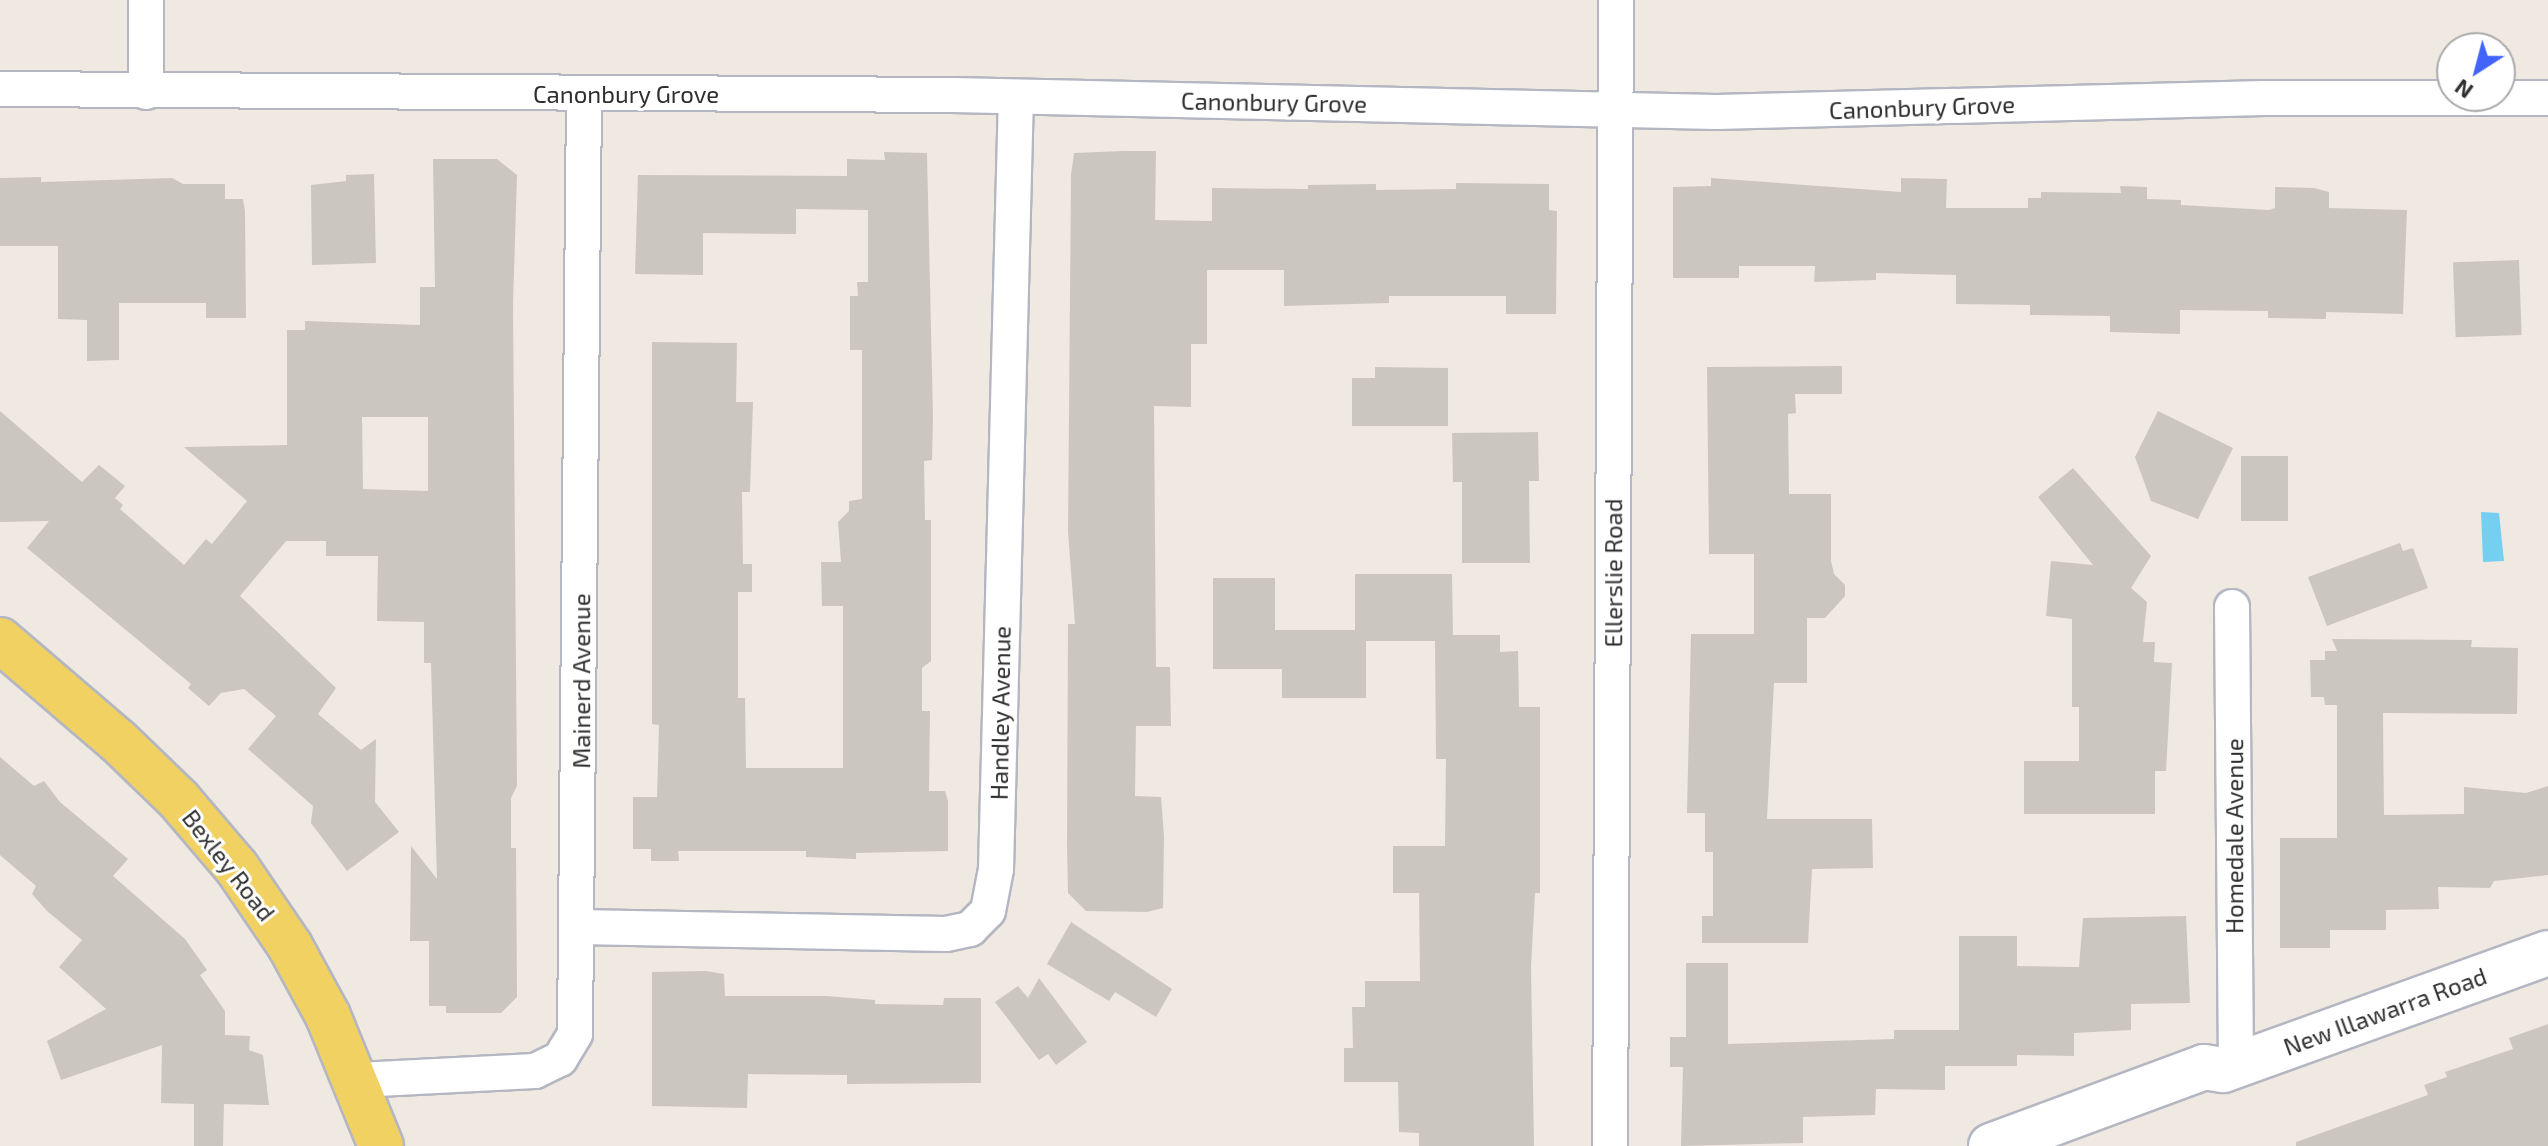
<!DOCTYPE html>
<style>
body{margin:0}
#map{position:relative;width:2548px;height:1146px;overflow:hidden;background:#efe9e1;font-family:"Exo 2",sans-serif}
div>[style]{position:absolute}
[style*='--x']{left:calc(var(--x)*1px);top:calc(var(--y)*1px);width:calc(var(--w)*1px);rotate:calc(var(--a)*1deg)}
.water>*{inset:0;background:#75cff0}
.building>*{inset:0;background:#cbc7bf;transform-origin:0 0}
.roads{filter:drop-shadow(2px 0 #b4b7c1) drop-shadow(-2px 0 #b4b7c1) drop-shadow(0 2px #b4b7c1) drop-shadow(0 -2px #b4b7c1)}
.street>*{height:34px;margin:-17px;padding:0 17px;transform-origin:17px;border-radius:17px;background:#fff}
.secondary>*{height:44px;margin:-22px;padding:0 22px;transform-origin:22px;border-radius:22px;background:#fff}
.primary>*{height:44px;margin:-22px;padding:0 22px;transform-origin:22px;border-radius:22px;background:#f2d163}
span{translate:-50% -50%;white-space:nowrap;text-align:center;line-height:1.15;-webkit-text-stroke:6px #fff;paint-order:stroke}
.street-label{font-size:24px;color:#2e2e2e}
.north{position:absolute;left:2436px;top:32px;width:80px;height:80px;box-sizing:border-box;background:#fff;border:2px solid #ababab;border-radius:50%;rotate:216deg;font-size:22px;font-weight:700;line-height:32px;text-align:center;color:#2e2e2e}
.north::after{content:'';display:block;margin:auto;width:28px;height:36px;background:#4264fb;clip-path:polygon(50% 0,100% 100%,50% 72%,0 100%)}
</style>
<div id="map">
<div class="water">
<div style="clip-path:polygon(2481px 512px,2499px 513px,2504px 561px,2483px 562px)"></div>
</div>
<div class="building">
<div style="clip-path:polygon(1123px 151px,1156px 151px,1155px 220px,1212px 221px,1212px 188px,1308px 189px,1308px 185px,1376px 184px,1376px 190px,1456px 189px,1456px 183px,1549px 184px,1549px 210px,1557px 211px,1556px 314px,1506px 314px,1506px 296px,1389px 296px,1389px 303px,1284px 306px,1284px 270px,1207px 270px,1207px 344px,1191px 344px,1191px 407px,1154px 406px,1156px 667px,1170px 667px,1171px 726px,1136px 726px,1135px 796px,1161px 797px,1164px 836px,1163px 908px,1147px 912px,1086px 911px,1068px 893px,1067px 845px,1068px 624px,1075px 624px,1068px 532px,1071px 175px,1074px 153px)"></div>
<div style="clip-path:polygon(884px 152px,927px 153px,933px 417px,932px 460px,924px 461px,925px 520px,931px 520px,931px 661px,922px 668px,922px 711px,930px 711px,929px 791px,945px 791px,948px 801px,948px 851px,856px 853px,856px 859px,806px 857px,806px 851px,678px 851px,679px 861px,651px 861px,651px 849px,633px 849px,633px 797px,657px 797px,659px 725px,652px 724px,652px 342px,737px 343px,736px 402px,753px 402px,750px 492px,742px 492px,743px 564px,752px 564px,752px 592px,738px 592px,738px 698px,745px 698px,746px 768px,843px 768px,843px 606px,822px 606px,821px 562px,841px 562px,838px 522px,849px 511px,849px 501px,862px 499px,862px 350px,850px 350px,850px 296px,858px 296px,857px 282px,868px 282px,868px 210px,796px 209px,796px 234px,703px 233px,703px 275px,635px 274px,638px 175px,847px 176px,847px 159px,885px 160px)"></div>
<div style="clip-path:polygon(evenodd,433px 159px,497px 159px,517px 175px,513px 305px,517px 786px,511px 798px,511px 848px,516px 848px,517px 997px,501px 1013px,446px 1013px,446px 1006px,429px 1006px,429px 941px,410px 941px,411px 846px,437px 879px,431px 663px,424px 663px,424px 622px,377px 621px,378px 556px,326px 556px,326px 541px,286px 541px,240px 596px,336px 688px,318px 714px,361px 750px,376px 739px,375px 802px,399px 832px,347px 871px,311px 823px,313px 806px,248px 749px,276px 716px,244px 689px,221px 693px,209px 706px,188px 688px,191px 684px,27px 548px,49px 521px,0 522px,0 411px,82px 482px,99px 465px,125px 486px,115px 498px,123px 505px,120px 509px,184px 565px,206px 539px,212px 544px,247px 501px,184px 447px,287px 445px,287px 330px,305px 330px,305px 321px,420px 325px,420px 287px,435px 287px,433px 159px,362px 417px,428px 417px,428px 491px,363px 489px,362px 417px)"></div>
<div style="clip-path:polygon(374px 174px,376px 263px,312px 265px,311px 185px,346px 181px,346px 175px)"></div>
<div style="clip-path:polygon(41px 177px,41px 182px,172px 178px,183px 184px,225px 184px,225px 199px,243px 199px,245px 211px,246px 318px,206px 318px,206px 303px,119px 303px,119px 360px,87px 361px,87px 320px,58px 319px,58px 246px,0 246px,0 178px)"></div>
<div style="clip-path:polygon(1711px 178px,1901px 192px,1901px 178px,1947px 179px,1946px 208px,2028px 208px,2028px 198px,2041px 198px,2041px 192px,2121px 193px,2120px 186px,2147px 187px,2147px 199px,2181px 200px,2181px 205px,2269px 210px,2275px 208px,2275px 187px,2314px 188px,2329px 192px,2329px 208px,2407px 210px,2403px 314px,2326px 312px,2326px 319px,2268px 318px,2268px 311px,2180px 310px,2180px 334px,2110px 332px,2110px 316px,2030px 315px,2030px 305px,1956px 304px,1956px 275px,1876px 273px,1876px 280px,1814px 282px,1815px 266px,1739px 266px,1739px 278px,1673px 278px,1673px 187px,1711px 186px)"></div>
<div style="left:2519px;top:260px;width:75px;height:66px;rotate:88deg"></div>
<div style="clip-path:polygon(1842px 366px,1842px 394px,1795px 394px,1796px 413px,1788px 414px,1789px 494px,1831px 494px,1831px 561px,1834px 574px,1845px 585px,1845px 596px,1825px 618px,1807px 618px,1807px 683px,1774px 683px,1767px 819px,1872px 819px,1873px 868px,1812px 869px,1808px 943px,1702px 943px,1702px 916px,1713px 916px,1713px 852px,1705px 852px,1705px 813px,1687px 813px,1691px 634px,1754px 634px,1754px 554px,1709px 554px,1707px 367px)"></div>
<div style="clip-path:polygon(1375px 367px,1448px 368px,1448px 426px,1352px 426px,1352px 378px,1375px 378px)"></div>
<div style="clip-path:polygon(2158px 411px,2233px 448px,2198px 519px,2151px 501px,2135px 457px)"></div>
<div style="clip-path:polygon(1538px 432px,1539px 481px,1529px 481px,1530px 563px,1462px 563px,1462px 482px,1453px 482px,1452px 433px)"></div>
<div style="left:2241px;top:456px;width:47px;height:65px"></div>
<div style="clip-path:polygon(2073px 468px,2151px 556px,2131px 588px,2147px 602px,2143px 642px,2155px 642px,2154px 662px,2172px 663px,2166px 771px,2155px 771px,2155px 814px,2024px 814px,2024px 761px,2079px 761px,2079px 707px,2072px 707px,2072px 619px,2046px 616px,2051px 561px,2093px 565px,2038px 497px)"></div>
<div style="clip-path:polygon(2400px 543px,2403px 551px,2413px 548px,2428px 588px,2327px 626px,2308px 577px)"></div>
<div style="clip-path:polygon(1355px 574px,1452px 574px,1453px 635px,1500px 635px,1500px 652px,1518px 651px,1519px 707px,1540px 707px,1540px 893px,1535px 893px,1531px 967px,1534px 1146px,1419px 1146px,1419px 1133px,1399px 1132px,1398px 1082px,1344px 1082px,1344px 1048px,1353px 1048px,1352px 1007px,1365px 1007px,1365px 981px,1420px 981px,1419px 893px,1393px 893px,1393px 846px,1445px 846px,1446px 759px,1436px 759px,1435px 641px,1366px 641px,1366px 698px,1282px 698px,1282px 669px,1213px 669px,1213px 578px,1275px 578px,1275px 630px,1355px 630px)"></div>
<div style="clip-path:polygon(2332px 639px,2472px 640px,2471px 647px,2518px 648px,2517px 714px,2383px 713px,2384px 815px,2464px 814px,2464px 787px,2526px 793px,2548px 786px,2548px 875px,2494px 881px,2490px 888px,2438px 887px,2439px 909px,2386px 910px,2386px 930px,2330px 930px,2330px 948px,2280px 948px,2280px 838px,2337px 838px,2337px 705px,2325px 705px,2324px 697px,2311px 697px,2310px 660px,2325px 660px,2325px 651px,2337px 651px)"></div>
<div style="clip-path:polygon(0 757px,34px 786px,44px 781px,60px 802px,128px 859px,113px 876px,185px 939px,207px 970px,200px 975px,225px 1011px,225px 1035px,250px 1036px,249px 1050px,263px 1055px,269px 1105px,224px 1104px,223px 1146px,194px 1146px,194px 1104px,161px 1103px,162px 1045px,61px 1080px,47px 1041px,106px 1009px,59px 967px,82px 940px,47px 911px,32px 894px,36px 886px,0 855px)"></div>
<div style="clip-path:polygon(2186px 916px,2190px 1003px,2131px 1004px,2131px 1030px,2074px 1033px,2074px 1056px,2017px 1055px,2017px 1066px,1945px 1066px,1945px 1090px,1876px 1089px,1875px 1115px,1803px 1117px,1803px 1143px,1681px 1146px,1683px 1067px,1670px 1067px,1670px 1037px,1686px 1037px,1686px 963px,1728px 963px,1728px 1044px,1894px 1039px,1894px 1030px,1959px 1030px,1959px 936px,2017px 936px,2017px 966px,2079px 967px,2083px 918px)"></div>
<div style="clip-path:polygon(1071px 922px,1172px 989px,1156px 1017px,1115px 992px,1109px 1001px,1047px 964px)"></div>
<div style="clip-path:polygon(706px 971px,724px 974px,725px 996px,826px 996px,875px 1000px,875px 1004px,943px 1005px,944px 998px,981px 998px,981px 1083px,847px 1084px,847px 1075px,748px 1074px,747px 1108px,652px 1106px,652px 972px)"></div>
<div style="clip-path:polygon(1039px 978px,1087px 1042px,1056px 1065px,1048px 1054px,1039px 1060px,995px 1002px,1018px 986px,1028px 998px)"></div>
<div style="clip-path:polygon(2548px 1024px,2548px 1146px,2296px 1146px,2296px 1142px,2428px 1095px,2424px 1085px,2447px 1077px,2445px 1072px,2513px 1049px,2509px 1038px)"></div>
</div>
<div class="roads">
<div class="street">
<div style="--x:146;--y:0;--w:92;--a:90"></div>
<div style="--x:0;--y:89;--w:953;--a:0.36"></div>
<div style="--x:953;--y:95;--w:763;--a:1.28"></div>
<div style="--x:1716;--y:112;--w:548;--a:-1.46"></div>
<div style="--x:2264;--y:98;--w:284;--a:0"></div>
<div style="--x:2232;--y:607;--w:458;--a:89.5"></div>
<div style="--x:579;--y:927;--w:367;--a:1.1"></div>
<div style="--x:946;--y:934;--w:25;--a:-12"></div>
<div style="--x:970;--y:929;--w:25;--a:-45"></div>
<div style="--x:988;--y:911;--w:43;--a:-79.2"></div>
<div style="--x:996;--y:869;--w:772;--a:-88.52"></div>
<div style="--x:358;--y:1080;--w:177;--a:-2.9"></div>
<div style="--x:535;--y:1071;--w:28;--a:-26"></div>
<div style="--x:560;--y:1059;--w:29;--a:-59"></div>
<div style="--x:575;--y:1034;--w:940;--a:-89.45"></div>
<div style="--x:1610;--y:1146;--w:1146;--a:-89.7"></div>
</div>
<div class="secondary">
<div style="--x:1991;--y:1146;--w:227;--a:-20.3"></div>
<div style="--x:2204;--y:1067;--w:19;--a:9"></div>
<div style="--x:2223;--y:1070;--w:345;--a:-19.8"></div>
</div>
<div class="primary">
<div style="--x:0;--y:640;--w:155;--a:40.6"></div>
<div style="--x:118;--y:741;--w:85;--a:44"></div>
<div style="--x:179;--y:800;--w:89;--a:49.5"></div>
<div style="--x:237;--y:868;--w:94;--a:55.8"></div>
<div style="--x:290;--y:946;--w:80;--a:61.5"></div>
<div style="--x:328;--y:1016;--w:140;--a:67.8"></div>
</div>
</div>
<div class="street-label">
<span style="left:626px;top:94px">Canonbury Grove</span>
<span style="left:1274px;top:102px;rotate:1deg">Canonbury Grove</span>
<span style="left:1922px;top:107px;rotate:-2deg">Canonbury Grove</span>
<span style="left:1613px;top:573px;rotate:-90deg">Ellerslie Road</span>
<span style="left:581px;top:681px;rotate:-90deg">Mainerd Avenue</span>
<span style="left:1000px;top:713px;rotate:-89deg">Handley Avenue</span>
<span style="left:2234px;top:836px;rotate:-90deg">Homedale Avenue</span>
<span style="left:229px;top:865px;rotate:52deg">Bexley Road</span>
<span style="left:2385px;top:1011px;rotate:-20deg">New Illawarra Road</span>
</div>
<div class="north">N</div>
</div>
